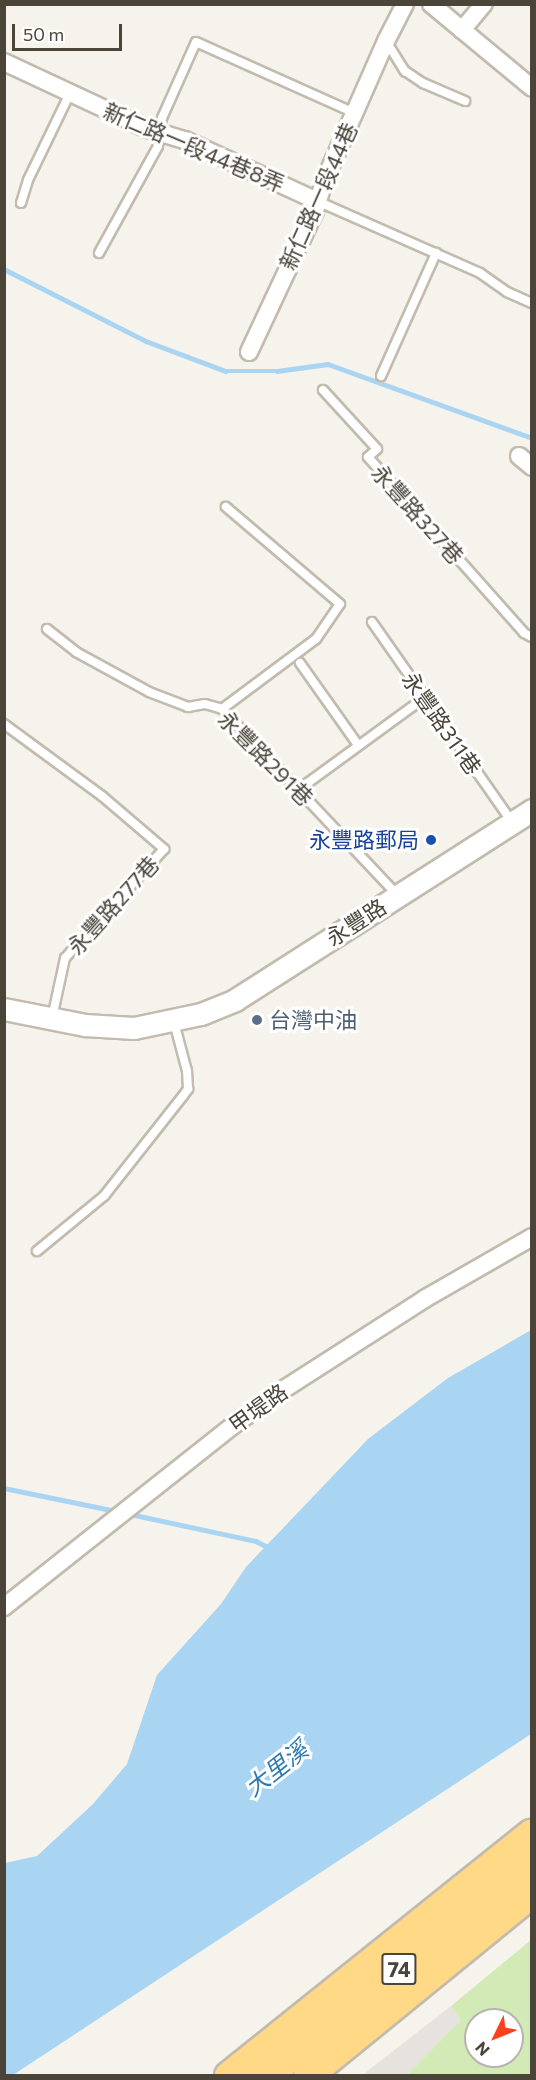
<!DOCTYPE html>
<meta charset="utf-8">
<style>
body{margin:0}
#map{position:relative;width:536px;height:2080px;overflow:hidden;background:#f6f3ec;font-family:Commissioner,"Noto Sans TC",sans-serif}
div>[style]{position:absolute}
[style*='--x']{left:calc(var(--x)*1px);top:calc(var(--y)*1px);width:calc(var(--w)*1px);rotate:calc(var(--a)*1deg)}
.industrial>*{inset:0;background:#e6e2dd}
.green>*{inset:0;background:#d2eab5}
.water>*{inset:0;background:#a9d4f2}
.stream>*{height:4.5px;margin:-2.25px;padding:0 2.25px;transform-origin:2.25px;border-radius:2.25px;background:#a9d4f2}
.roads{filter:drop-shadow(2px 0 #c2bbae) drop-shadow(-2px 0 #c2bbae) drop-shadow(0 2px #c2bbae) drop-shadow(0 -2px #c2bbae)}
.service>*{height:8px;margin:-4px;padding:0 4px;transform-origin:4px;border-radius:4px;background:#fff}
.minor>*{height:16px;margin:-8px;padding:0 8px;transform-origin:8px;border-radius:8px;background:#fff}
.tertiary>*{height:21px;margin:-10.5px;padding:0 10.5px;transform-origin:10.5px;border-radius:10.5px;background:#fff}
.trunk>*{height:28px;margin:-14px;padding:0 14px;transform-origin:14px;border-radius:14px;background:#ffd985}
.dots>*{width:16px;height:16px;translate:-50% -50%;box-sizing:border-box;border:3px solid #fff;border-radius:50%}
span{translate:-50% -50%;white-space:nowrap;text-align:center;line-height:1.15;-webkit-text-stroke:6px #fff;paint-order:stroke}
.shield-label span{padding:2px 4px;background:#fff;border:2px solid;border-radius:4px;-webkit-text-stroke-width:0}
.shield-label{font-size:21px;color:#4b4439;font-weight:700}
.street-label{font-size:22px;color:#4b4439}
.transit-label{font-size:22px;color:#164399}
.right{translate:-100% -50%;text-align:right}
.service-label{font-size:22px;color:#4e5e75}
.left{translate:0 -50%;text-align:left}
.water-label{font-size:24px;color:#2e7ab2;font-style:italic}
.frame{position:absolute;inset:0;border:6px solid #4b4439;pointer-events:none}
.north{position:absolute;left:464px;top:2008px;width:60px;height:60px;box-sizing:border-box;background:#fff;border:2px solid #b7b4b0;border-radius:50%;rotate:227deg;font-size:16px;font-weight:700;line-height:24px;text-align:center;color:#4b4439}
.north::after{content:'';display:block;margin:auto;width:21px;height:27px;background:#fc3f1d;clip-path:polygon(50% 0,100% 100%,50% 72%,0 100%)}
.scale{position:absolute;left:12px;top:24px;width:110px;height:27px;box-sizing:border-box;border:3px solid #4b4439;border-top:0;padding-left:8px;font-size:18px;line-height:21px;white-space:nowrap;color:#4b4439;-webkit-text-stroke:4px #fff;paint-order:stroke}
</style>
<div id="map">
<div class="industrial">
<div style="clip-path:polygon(451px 2006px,461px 2020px,407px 2075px,361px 2076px)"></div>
</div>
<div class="green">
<div style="clip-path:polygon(evenodd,531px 1940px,531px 2075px,407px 2075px,461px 2020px,451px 2006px,531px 1940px,476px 2020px,512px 2020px,512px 2056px,476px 2056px,476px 2020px)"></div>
</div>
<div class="water">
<div style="clip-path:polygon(531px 1330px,531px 1734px,13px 2075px,5px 2075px,5px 1863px,37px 1856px,93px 1804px,127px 1764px,157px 1675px,221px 1604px,246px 1567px,368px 1439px,448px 1378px)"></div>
</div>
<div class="stream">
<div style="--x:4;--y:269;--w:159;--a:26.9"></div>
<div style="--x:146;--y:341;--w:85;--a:20.6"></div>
<div style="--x:226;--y:371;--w:51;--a:0"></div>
<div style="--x:277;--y:371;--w:51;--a:-7.8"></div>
<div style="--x:328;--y:364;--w:217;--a:19.9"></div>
<div style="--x:4;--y:1488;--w:114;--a:11.6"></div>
<div style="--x:130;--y:1514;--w:129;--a:12.1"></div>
<div style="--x:256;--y:1541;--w:16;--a:27"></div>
</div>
<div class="roads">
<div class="service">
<div style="--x:386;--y:41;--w:36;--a:58"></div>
<div style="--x:405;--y:71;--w:22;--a:34"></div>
<div style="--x:423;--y:83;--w:46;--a:23.2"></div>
<div style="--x:317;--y:201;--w:178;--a:23.8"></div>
<div style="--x:480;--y:273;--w:33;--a:35"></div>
<div style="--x:507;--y:292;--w:27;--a:24"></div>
<div style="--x:21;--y:203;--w:24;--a:-73"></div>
<div style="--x:28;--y:180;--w:97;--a:-64.2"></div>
<div style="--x:99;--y:253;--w:122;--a:-61.1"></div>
<div style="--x:158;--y:146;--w:28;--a:-82"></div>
<div style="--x:162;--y:118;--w:83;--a:-65.9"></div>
<div style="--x:196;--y:42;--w:174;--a:24.1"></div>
<div style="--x:381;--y:376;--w:135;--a:-65.9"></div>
<div style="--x:323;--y:390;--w:80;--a:47.5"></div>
<div style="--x:377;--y:449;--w:12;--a:138"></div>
<div style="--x:368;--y:457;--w:235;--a:48.4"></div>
<div style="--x:524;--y:633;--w:9;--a:27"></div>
<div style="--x:372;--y:622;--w:244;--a:55"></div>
<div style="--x:47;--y:629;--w:37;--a:38"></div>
<div style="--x:76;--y:652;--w:83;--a:28.7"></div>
<div style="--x:149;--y:692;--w:42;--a:21"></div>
<div style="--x:188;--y:707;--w:17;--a:-10"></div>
<div style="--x:205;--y:704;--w:18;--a:16"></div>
<div style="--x:222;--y:709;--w:255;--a:46.7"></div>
<div style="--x:300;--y:663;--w:100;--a:54.7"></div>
<div style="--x:222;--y:709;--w:117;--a:-36.7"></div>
<div style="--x:316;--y:639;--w:42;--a:-55.6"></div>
<div style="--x:340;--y:604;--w:150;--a:-139.6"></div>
<div style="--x:4;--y:724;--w:122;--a:36.3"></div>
<div style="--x:102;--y:796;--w:82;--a:40.5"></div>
<div style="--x:164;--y:849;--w:147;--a:132.2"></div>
<div style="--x:65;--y:958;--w:61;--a:102.2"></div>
<div style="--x:298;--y:790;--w:156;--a:-36.1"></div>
<div style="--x:37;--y:1251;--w:87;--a:-39.4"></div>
<div style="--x:104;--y:1196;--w:127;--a:-51.7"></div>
<div style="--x:183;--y:1096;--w:9;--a:-54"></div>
<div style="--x:188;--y:1089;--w:18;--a:-93"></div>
<div style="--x:187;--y:1071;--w:51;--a:-104.9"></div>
</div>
<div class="minor">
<div style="--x:431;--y:4;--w:131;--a:39.7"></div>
<div style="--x:462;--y:30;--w:34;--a:-50"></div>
<div style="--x:4;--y:62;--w:159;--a:25"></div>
<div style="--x:148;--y:129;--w:39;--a:17"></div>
<div style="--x:185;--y:140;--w:145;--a:24.8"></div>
<div style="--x:249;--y:352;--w:156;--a:-64.9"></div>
<div style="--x:315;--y:211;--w:28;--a:-73"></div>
<div style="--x:323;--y:184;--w:156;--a:-66.2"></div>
<div style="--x:386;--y:41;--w:42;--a:-62.8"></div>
<div style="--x:519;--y:456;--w:17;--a:40"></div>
<div style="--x:4;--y:1607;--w:295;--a:-38.4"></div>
<div style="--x:235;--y:1424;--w:53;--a:-35.8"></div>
<div style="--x:278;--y:1393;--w:176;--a:-32.7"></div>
<div style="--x:426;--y:1298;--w:122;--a:-29.9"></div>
</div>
<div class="tertiary">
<div style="--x:4;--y:1009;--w:83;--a:11.2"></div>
<div style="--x:85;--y:1025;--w:49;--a:3.5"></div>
<div style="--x:134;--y:1028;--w:68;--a:-11.8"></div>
<div style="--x:201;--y:1014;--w:37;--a:-22"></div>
<div style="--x:235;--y:1000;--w:353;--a:-32.6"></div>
</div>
<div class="trunk">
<div style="--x:229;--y:2076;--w:388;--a:-38.7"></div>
<div style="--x:267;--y:2076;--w:341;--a:-38.9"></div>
<div style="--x:308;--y:2076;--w:289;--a:-39.2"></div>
</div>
</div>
<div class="dots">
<div style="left:431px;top:840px;background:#1a4fb4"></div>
<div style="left:257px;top:1020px;background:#5c6f8a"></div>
</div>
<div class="shield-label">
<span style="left:399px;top:1969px">74</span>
</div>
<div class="street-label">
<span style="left:194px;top:147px;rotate:23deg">新仁路一段44巷8弄</span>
<span style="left:318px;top:196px;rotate:-66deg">新仁路一段44巷</span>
<span style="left:418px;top:514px;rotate:48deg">永豐路327巷</span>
<span style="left:442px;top:723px;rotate:55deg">永豐路311巷</span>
<span style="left:266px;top:758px;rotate:45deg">永豐路291巷</span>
<span style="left:113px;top:905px;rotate:-48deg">永豐路277巷</span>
<span style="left:356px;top:922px;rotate:-33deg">永豐路</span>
<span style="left:258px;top:1408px;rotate:-36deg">甲堤路</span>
</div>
<div class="transit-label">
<span class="right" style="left:419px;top:840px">永豐路郵局</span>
</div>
<div class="service-label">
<span class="left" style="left:269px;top:1020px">台灣中油</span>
</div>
<div class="water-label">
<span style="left:276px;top:1768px;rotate:-38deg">大里溪</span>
</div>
<div class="frame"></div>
<div class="north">N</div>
<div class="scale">50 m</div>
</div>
